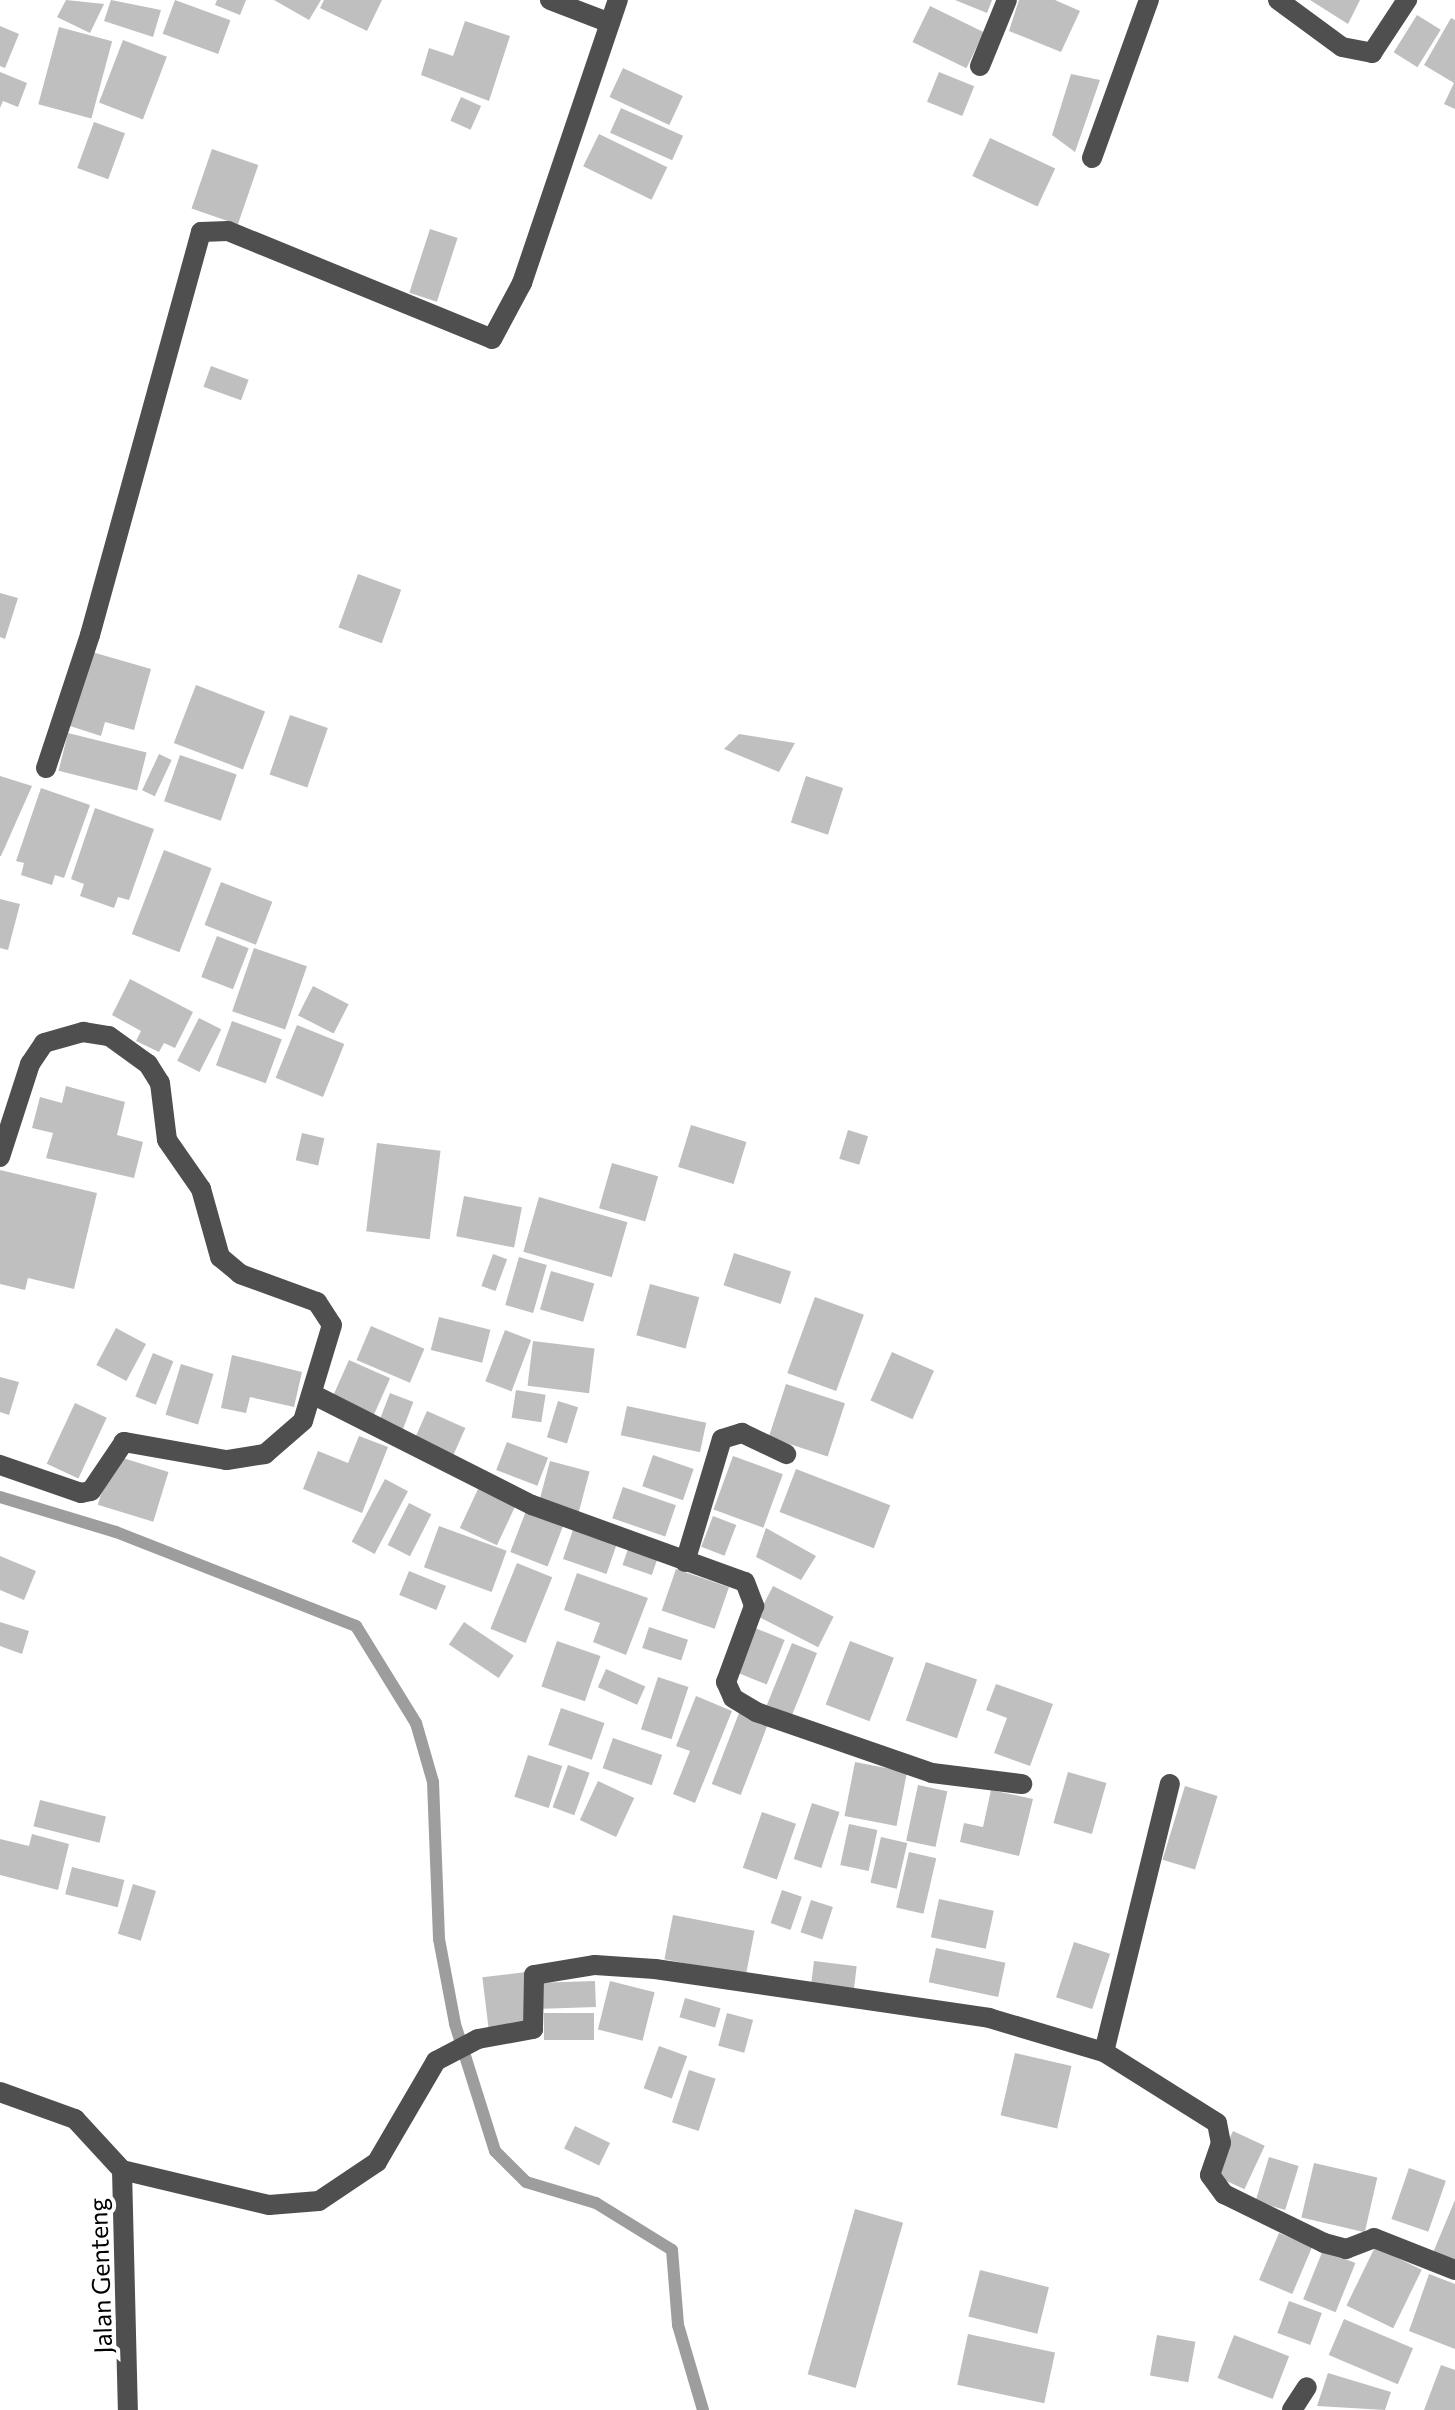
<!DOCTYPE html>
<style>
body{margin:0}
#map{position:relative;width:1455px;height:2410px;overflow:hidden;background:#fff;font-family:Commissioner,sans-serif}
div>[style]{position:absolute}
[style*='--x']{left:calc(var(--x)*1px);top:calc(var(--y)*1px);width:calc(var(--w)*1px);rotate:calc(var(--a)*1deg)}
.stream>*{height:12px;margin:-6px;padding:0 6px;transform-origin:6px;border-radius:6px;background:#9d9d9d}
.building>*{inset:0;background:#bfbfbf;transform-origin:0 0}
.minor>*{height:20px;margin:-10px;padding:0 10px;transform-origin:10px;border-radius:10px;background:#4f4f4f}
span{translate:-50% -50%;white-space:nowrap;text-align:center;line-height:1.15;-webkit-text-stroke:8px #fff;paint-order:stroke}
.street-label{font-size:25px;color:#000}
</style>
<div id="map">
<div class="stream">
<div style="--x:0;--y:1497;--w:121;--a:16.8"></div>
<div style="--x:116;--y:1532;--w:258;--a:21.4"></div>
<div style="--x:356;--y:1626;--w:114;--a:58.3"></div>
<div style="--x:416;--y:1723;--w:61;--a:73.9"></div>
<div style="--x:433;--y:1782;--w:157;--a:87.8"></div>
<div style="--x:439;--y:1939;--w:86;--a:79.3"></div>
<div style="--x:455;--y:2024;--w:133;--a:72.5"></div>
<div style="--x:495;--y:2151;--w:44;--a:45"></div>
<div style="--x:526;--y:2182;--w:73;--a:16.7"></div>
<div style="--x:596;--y:2203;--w:89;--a:31.7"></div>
<div style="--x:672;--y:2250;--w:75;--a:85.4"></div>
<div style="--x:678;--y:2325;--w:89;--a:73.6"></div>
</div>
<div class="building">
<div style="clip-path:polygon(66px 0,104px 4px,90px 33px,57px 17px)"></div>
<div style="clip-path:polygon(111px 0,161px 10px,153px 37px,104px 21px)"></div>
<div style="left:175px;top:0;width:59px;height:36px;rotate:20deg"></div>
<div style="clip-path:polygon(217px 0,246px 0,240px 15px,215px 5px)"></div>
<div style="clip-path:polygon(274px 0,321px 0,309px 20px)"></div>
<div style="clip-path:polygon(324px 0,382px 0,367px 31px,320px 8px)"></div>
<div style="clip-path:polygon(955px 0,992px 0,987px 13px)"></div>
<div style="clip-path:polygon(1019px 0,1055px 0,1080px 11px,1061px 52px,1009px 31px)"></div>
<div style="clip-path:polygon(1310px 0,1360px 0,1348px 24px)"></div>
<div style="left:930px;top:6px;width:60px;height:40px;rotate:26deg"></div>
<div style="left:1417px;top:15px;width:28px;height:44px;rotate:32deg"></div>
<div style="clip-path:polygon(1451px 18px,1455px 20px,1455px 109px,1444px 104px,1454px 83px,1424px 65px)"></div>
<div style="clip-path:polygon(465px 21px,510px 36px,489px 101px,421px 75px,429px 48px,453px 56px)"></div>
<div style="clip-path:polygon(0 26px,19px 34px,5px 68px,0 66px)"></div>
<div style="left:59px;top:27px;width:55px;height:80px;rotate:15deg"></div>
<div style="left:123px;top:40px;width:47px;height:67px;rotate:21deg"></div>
<div style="left:623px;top:68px;width:66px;height:32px;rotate:25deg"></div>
<div style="clip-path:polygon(0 72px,27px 83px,18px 107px,3px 101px,0 108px)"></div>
<div style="left:939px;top:72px;width:38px;height:32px;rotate:22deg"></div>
<div style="clip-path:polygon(1071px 74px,1100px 80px,1075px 152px,1052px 135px)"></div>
<div style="left:461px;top:97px;width:22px;height:26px;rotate:24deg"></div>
<div style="left:621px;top:108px;width:68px;height:27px;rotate:24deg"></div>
<div style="left:94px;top:122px;width:33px;height:49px;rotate:20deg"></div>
<div style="left:599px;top:134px;width:76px;height:36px;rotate:26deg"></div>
<div style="left:990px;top:138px;width:72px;height:42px;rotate:25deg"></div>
<div style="left:212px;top:149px;width:49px;height:63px;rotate:19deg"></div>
<div style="left:430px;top:229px;width:29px;height:67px;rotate:18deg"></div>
<div style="left:211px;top:366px;width:40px;height:22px;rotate:20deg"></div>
<div style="left:358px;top:574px;width:46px;height:57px;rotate:20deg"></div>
<div style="clip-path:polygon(0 593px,18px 598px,5px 639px,0 637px)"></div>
<div style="clip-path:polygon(92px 652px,151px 669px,134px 730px,105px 722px,101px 736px,70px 726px)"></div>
<div style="left:196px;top:685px;width:74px;height:62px;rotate:21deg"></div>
<div style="left:290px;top:715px;width:40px;height:63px;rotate:19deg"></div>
<div style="left:68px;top:733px;width:81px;height:39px;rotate:14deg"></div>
<div style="clip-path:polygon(739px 734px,795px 743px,779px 772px,724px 749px)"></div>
<div style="left:159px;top:754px;width:14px;height:40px;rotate:25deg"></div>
<div style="left:180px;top:755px;width:60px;height:49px;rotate:19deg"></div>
<div style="clip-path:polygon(0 776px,32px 786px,1px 856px,0 856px)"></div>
<div style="left:806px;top:776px;width:39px;height:49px;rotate:18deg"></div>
<div style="clip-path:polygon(41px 788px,90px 805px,64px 878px,55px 875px,52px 885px,21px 875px,24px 863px,16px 861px)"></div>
<div style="clip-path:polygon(95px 808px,154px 829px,129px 900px,118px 897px,114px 908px,80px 896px,84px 884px,71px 879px)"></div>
<div style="left:164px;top:850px;width:51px;height:90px;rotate:21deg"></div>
<div style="left:221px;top:882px;width:55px;height:46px;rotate:21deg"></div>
<div style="clip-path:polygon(0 899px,20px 904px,8px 950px,0 948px)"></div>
<div style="left:217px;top:936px;width:34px;height:44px;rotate:21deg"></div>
<div style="left:254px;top:948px;width:56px;height:67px;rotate:19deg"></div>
<div style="clip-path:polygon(130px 979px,193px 1012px,175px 1048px,164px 1043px,159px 1052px,136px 1041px,141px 1031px,112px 1015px)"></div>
<div style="left:313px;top:986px;width:40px;height:33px;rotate:27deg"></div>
<div style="left:199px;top:1018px;width:25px;height:48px;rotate:27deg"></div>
<div style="left:232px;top:1021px;width:53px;height:47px;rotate:20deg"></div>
<div style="left:297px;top:1025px;width:51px;height:57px;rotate:22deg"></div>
<div style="clip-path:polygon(66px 1086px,125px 1102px,117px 1135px,143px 1142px,134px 1178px,46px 1158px,53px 1133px,32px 1128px,40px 1097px,62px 1103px)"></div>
<div style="left:691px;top:1125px;width:58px;height:44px;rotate:17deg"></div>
<div style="left:848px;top:1130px;width:21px;height:30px;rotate:17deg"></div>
<div style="left:302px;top:1133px;width:23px;height:28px;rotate:13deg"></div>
<div style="left:377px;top:1143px;width:64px;height:89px;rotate:7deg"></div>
<div style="left:612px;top:1163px;width:48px;height:47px;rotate:16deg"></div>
<div style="clip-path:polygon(0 1170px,97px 1193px,74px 1289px,28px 1278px,25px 1290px,0 1284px)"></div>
<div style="left:464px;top:1196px;width:59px;height:41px;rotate:11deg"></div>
<div style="left:539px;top:1197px;width:92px;height:57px;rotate:16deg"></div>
<div style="left:734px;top:1253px;width:60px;height:34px;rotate:18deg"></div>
<div style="left:493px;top:1254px;width:15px;height:34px;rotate:20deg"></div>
<div style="left:519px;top:1257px;width:29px;height:50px;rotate:16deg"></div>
<div style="left:551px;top:1271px;width:45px;height:40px;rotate:16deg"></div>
<div style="left:650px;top:1284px;width:51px;height:53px;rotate:15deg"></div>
<div style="left:815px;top:1297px;width:52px;height:81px;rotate:20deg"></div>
<div style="left:439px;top:1317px;width:53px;height:34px;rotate:14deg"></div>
<div style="left:371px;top:1326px;width:58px;height:37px;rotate:23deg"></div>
<div style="left:116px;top:1328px;width:34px;height:42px;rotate:28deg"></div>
<div style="left:505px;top:1330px;width:28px;height:55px;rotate:21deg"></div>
<div style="left:533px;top:1341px;width:62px;height:45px;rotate:7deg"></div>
<div style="left:892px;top:1352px;width:46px;height:53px;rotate:24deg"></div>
<div style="left:153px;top:1353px;width:22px;height:47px;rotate:22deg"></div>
<div style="clip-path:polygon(232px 1355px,302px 1372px,294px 1407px,250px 1397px,246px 1413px,221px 1408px)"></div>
<div style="left:349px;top:1360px;width:45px;height:41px;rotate:24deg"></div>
<div style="left:181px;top:1364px;width:34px;height:53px;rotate:17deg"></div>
<div style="clip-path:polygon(0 1377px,19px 1382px,9px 1415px,0 1412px)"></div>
<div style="left:786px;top:1384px;width:62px;height:56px;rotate:18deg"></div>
<div style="left:516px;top:1390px;width:30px;height:28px;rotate:9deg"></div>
<div style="left:390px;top:1393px;width:25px;height:36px;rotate:21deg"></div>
<div style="left:558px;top:1401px;width:21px;height:38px;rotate:17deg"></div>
<div style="left:75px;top:1403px;width:35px;height:67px;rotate:25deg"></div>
<div style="left:627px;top:1406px;width:81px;height:30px;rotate:12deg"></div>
<div style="left:427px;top:1411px;width:42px;height:36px;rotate:24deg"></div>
<div style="clip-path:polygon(359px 1436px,388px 1447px,362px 1513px,303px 1489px,318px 1451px,348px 1463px)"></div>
<div style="left:507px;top:1442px;width:44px;height:30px;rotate:21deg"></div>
<div style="left:113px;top:1455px;width:58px;height:52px;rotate:17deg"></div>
<div style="left:653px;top:1455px;width:43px;height:33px;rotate:19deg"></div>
<div style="left:733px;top:1456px;width:53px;height:57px;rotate:20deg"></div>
<div style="left:550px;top:1461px;width:41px;height:45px;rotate:15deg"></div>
<div style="left:796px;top:1469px;width:101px;height:46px;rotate:21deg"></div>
<div style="left:385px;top:1479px;width:26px;height:71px;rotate:28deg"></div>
<div style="left:623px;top:1487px;width:56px;height:33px;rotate:19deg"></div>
<div style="left:478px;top:1489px;width:41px;height:43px;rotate:25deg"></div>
<div style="left:409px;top:1503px;width:25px;height:47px;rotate:27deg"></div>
<div style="left:526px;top:1511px;width:40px;height:44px;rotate:21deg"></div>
<div style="left:713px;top:1516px;width:25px;height:33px;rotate:21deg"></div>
<div style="left:575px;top:1524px;width:46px;height:37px;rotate:19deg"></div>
<div style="left:439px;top:1526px;width:72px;height:44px;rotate:20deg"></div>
<div style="clip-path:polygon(766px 1528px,816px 1556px,801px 1580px,756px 1557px)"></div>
<div style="left:629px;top:1546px;width:31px;height:20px;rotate:19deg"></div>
<div style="clip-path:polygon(0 1556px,36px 1571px,24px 1600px,0 1590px)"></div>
<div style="left:517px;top:1563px;width:38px;height:71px;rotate:22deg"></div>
<div style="left:676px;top:1569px;width:56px;height:44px;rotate:19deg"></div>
<div style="left:409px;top:1571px;width:40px;height:26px;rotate:22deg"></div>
<div style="clip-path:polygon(577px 1573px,648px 1598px,626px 1655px,593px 1642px,600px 1623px,564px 1610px)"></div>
<div style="left:773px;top:1586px;width:68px;height:34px;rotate:27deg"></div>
<div style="clip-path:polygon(0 1622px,29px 1631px,22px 1654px,0 1646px)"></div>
<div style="left:464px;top:1622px;width:60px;height:27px;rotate:34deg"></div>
<div style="left:649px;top:1627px;width:41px;height:22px;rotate:18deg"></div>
<div style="left:755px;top:1628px;width:32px;height:48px;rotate:22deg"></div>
<div style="left:557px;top:1641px;width:46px;height:48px;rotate:19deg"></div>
<div style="left:850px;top:1641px;width:47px;height:68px;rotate:21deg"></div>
<div style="left:792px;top:1643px;width:27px;height:67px;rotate:22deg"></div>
<div style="left:926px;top:1662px;width:54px;height:62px;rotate:19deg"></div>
<div style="left:606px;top:1669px;width:43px;height:20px;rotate:24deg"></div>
<div style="left:658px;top:1677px;width:32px;height:55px;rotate:18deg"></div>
<div style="clip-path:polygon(996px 1684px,1053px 1704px,1030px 1766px,994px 1753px,1007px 1718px,986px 1710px)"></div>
<div style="clip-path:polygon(696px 1696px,732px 1711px,695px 1803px,673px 1794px,690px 1751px,676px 1746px)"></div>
<div style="left:561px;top:1708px;width:46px;height:39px;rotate:19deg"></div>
<div style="left:739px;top:1713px;width:31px;height:76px;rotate:21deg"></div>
<div style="left:613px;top:1738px;width:52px;height:32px;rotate:19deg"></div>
<div style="left:528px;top:1755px;width:36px;height:44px;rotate:18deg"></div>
<div style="left:855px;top:1762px;width:53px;height:55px;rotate:11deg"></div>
<div style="left:568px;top:1765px;width:23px;height:45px;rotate:20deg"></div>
<div style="left:1068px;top:1772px;width:40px;height:53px;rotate:16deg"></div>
<div style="left:598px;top:1781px;width:40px;height:43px;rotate:25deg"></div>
<div style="left:918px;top:1785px;width:30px;height:57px;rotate:12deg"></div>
<div style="left:1185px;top:1786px;width:34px;height:77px;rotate:17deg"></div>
<div style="clip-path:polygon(991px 1790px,1033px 1799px,1019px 1856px,960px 1842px,964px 1823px,983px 1827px)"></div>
<div style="left:40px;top:1800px;width:68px;height:27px;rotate:14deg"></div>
<div style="left:812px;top:1803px;width:29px;height:59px;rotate:18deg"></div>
<div style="left:762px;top:1812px;width:36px;height:59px;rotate:19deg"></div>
<div style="left:849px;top:1824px;width:29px;height:42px;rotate:12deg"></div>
<div style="clip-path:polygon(32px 1834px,69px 1844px,58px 1890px,0 1875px,0 1839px,29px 1846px)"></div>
<div style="left:881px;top:1837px;width:27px;height:47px;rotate:13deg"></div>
<div style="left:909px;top:1852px;width:28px;height:57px;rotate:13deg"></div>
<div style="left:72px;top:1867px;width:54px;height:28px;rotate:14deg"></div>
<div style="left:133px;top:1884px;width:24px;height:52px;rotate:17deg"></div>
<div style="left:782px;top:1890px;width:21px;height:35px;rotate:19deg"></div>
<div style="left:939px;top:1899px;width:56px;height:39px;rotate:12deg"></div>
<div style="left:811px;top:1900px;width:23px;height:34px;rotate:18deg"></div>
<div style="left:673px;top:1915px;width:83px;height:45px;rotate:11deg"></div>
<div style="left:1074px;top:1942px;width:38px;height:58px;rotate:18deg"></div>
<div style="left:936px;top:1948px;width:71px;height:35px;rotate:12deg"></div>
<div style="left:814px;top:1961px;width:43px;height:25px;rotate:7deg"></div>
<div style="left:526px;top:1972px;width:54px;height:44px;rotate:83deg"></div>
<div style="left:595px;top:1981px;width:26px;height:53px;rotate:88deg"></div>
<div style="left:610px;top:1981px;width:46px;height:50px;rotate:14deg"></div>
<div style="left:685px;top:1998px;width:37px;height:20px;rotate:16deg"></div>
<div style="left:594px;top:2013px;width:27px;height:50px;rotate:90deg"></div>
<div style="left:727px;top:2013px;width:27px;height:34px;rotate:15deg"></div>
<div style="left:659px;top:2046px;width:30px;height:45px;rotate:20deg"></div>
<div style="left:1015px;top:2053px;width:58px;height:64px;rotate:13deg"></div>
<div style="left:689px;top:2070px;width:28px;height:55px;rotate:18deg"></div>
<div style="left:575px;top:2126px;width:39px;height:25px;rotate:26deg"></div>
<div style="left:1233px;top:2131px;width:35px;height:48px;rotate:25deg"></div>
<div style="left:1269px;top:2157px;width:31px;height:46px;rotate:17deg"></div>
<div style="left:1314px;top:2163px;width:65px;height:56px;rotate:13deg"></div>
<div style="left:1409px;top:2168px;width:39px;height:54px;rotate:19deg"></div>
<div style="clip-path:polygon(1455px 2200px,1455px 2265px,1432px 2255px)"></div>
<div style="left:855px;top:2209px;width:50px;height:172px;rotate:16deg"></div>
<div style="left:1279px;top:2233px;width:36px;height:51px;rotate:23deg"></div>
<div style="left:1375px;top:2247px;width:52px;height:65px;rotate:26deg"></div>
<div style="left:1323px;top:2250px;width:35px;height:53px;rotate:22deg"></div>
<div style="left:980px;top:2270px;width:71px;height:48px;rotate:14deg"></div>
<div style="clip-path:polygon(1429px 2274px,1455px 2284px,1455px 2349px,1409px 2331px)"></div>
<div style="left:1289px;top:2301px;width:35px;height:34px;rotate:20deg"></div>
<div style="left:1344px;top:2319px;width:75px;height:39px;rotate:23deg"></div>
<div style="left:968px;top:2334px;width:89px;height:52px;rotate:12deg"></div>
<div style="left:1157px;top:2335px;width:39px;height:41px;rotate:10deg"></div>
<div style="left:1234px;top:2335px;width:59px;height:46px;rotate:21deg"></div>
<div style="clip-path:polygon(1441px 2365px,1455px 2370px,1455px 2410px,1424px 2410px)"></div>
<div style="clip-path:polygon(1328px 2373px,1391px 2392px,1385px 2410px,1317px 2406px)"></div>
</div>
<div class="minor">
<div style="--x:550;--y:0;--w:64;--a:21"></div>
<div style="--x:1278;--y:0;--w:79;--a:36.3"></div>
<div style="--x:1342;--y:47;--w:31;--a:11"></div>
<div style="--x:1372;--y:53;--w:64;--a:-56.6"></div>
<div style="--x:980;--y:66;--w:71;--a:-67.8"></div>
<div style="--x:1092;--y:158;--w:168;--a:-70.2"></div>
<div style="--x:46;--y:768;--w:140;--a:-71.7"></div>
<div style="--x:90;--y:635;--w:418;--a:-74.6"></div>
<div style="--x:201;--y:232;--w:27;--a:-2"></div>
<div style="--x:228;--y:231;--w:285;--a:22.2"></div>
<div style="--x:492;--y:339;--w:64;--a:-61.8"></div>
<div style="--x:522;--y:283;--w:299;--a:-71.3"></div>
<div style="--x:0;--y:1157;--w:98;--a:-72.1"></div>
<div style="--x:30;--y:1064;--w:25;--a:-56"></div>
<div style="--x:44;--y:1043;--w:41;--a:-15.8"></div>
<div style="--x:83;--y:1032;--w:26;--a:9"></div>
<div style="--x:109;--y:1036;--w:48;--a:35.7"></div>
<div style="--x:148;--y:1064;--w:22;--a:58"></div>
<div style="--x:160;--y:1083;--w:57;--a:83"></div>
<div style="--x:167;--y:1140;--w:60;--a:55.2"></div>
<div style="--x:201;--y:1189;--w:71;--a:74.4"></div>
<div style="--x:220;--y:1257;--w:26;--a:40"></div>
<div style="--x:240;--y:1274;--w:82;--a:20"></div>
<div style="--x:317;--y:1302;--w:27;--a:57"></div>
<div style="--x:332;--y:1325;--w:100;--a:106.8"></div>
<div style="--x:303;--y:1421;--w:50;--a:139"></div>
<div style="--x:265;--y:1454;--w:39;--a:171"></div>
<div style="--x:226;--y:1460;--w:104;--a:-170"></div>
<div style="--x:124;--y:1442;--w:59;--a:124"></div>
<div style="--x:91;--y:1491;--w:10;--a:169"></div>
<div style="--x:81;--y:1493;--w:86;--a:-160.9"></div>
<div style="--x:316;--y:1396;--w:242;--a:26.8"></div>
<div style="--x:532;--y:1505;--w:226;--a:19.9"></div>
<div style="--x:745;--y:1582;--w:26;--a:69"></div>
<div style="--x:754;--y:1606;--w:81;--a:110.2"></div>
<div style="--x:726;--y:1682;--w:17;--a:66"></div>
<div style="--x:733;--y:1698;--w:27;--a:31"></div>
<div style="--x:756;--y:1712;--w:186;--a:19.1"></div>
<div style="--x:932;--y:1773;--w:91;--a:7"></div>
<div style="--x:685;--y:1562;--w:128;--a:-73.3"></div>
<div style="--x:722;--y:1439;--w:21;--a:-17"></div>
<div style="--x:742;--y:1433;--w:49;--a:25.5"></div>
<div style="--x:1104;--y:2052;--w:276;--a:-76.2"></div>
<div style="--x:0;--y:2092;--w:80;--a:19.8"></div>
<div style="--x:75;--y:2119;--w:69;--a:47.3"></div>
<div style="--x:122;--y:2170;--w:240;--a:88.6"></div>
<div style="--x:122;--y:2170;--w:151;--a:13.4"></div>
<div style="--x:269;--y:2205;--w:50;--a:-4.6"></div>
<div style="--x:319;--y:2201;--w:70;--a:-33.9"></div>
<div style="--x:377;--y:2162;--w:117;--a:-59.7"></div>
<div style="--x:436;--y:2061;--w:47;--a:-27.6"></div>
<div style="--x:478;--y:2039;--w:56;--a:-10.3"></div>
<div style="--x:533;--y:2029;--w:54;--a:-88.9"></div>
<div style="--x:534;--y:1975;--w:62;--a:-9.3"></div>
<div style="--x:595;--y:1965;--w:60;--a:3.8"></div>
<div style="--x:655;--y:1969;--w:338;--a:8.3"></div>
<div style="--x:989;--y:2018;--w:120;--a:16.5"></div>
<div style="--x:1104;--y:2052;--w:133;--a:32.1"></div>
<div style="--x:1217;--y:2123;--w:20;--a:79"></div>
<div style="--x:1221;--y:2143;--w:34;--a:109"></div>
<div style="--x:1210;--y:2175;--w:24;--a:54"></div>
<div style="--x:1224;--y:2194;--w:111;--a:26.1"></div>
<div style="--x:1324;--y:2243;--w:23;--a:15"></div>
<div style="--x:1346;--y:2249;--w:30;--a:-21"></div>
<div style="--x:1374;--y:2238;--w:87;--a:21.6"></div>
<div style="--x:1292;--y:2410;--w:27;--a:-57"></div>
</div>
<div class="street-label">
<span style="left:100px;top:2276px;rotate:-92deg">Jalan Genteng</span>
</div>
</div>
